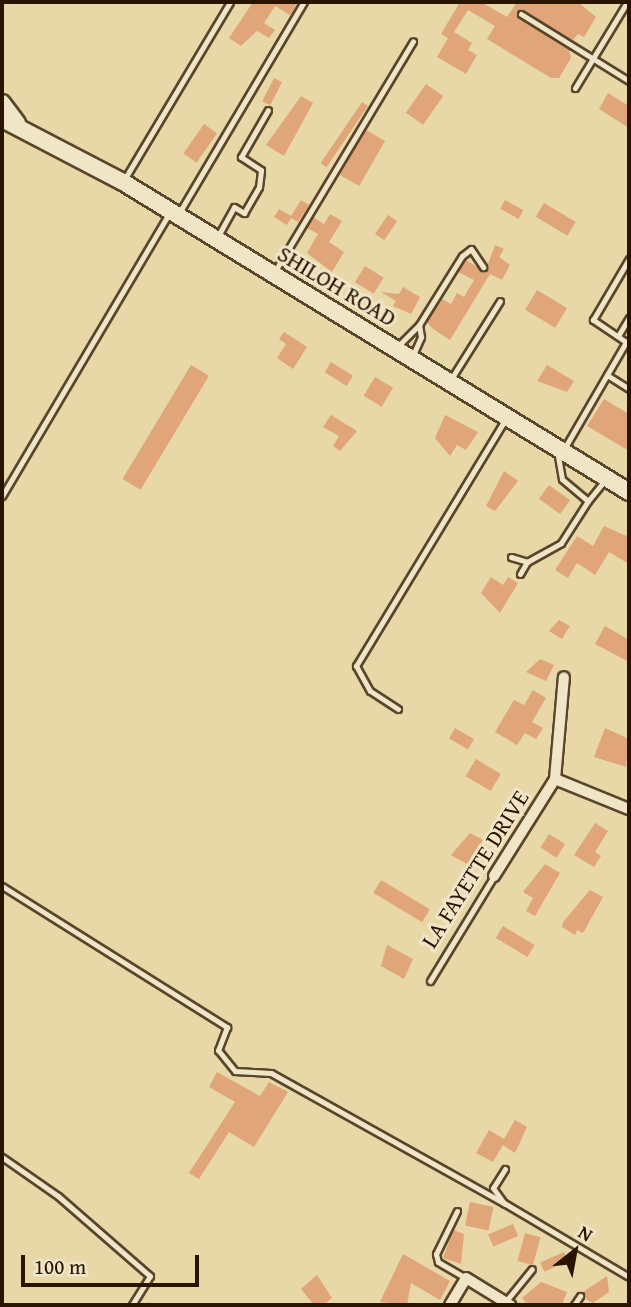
<!DOCTYPE html>
<style>
body{margin:0}
#map{position:relative;width:631px;height:1307px;overflow:hidden;background:#e8d7a7;font-family:"Gentium Book Plus",serif}
div>[style]{position:absolute}
[style*='--x']{left:calc(var(--x)*1px);top:calc(var(--y)*1px);width:calc(var(--w)*1px);rotate:calc(var(--a)*1deg)}
.building>*{inset:0;background:#e0a579;transform-origin:0 0}
.roads{filter:drop-shadow(2px 0 #59452a) drop-shadow(-2px 0 #59452a) drop-shadow(0 2px #59452a) drop-shadow(0 -2px #59452a)}
.lane>*{height:5px;margin:-2.5px;padding:0 2.5px;transform-origin:2.5px;border-radius:2.5px;background:#f0e5c6}
.street>*{height:10px;margin:-5px;padding:0 5px;transform-origin:5px;border-radius:5px;background:#f0e5c6}
.secondary>*{height:16px;margin:-8px;padding:0 8px;transform-origin:8px;border-radius:8px;background:#f0e5c6}
span{translate:-50% -50%;white-space:nowrap;text-align:center;line-height:1.15;-webkit-text-stroke:6px #f0e5c6;paint-order:stroke}
.street-label{font-size:23px;color:#291400}
.frame{position:absolute;inset:0;border:4px solid #291400;pointer-events:none}
.north{position:absolute;left:540px;top:1216px;width:70px;height:70px;-webkit-text-stroke:5px #f0e5c6;paint-order:stroke;rotate:31deg;font-size:19px;font-weight:700;line-height:28px;text-align:center;color:#291400}
.north::after{content:'';display:block;margin:auto;width:24px;height:32px;background:#291400;clip-path:polygon(50% 0,100% 100%,50% 72%,0 100%)}
.scale{position:absolute;left:21px;top:1255px;width:178px;height:32px;box-sizing:border-box;border:4px solid #291400;border-top:0;padding-left:9px;font-size:21px;line-height:24px;white-space:nowrap;color:#291400;-webkit-text-stroke:5px #f0e5c6;paint-order:stroke}
</style>
<div id="map">
<div class="building">
<div style="clip-path:polygon(253px 2px,298px 2px,290px 15px,275px 6px,264px 23px,275px 30px,269px 38px,257px 31px,241px 46px,229px 38px)"></div>
<div style="clip-path:polygon(460px 2px,481px 2px,507px 17px,517px 2px,578px 2px,596px 17px,584px 37px,578px 34px,573px 40px,517px 11px,518px 18px,569px 50px,571px 58px,559px 78px,551px 78px,487px 39px,495px 26px,468px 10px,454px 32px,472px 43px,468px 50px,477px 55px,466px 74px,437px 57px,448px 38px,441px 34px)"></div>
<div style="left:274px;top:78px;width:9px;height:26px;rotate:27deg"></div>
<div style="left:426px;top:84px;width:21px;height:35px;rotate:35deg"></div>
<div style="clip-path:polygon(608px 93px,629px 106px,629px 128px,599px 109px)"></div>
<div style="clip-path:polygon(301px 96px,313px 103px,284px 156px,266px 145px)"></div>
<div style="left:362px;top:102px;width:7px;height:74px;rotate:34deg"></div>
<div style="left:204px;top:124px;width:16px;height:36px;rotate:35deg"></div>
<div style="left:366px;top:130px;width:22px;height:52px;rotate:30deg"></div>
<div style="clip-path:polygon(301px 200px,309px 205px,298px 222px,291px 218px,287px 225px,274px 217px,279px 209px,291px 216px)"></div>
<div style="left:505px;top:200px;width:21px;height:10px;rotate:29deg"></div>
<div style="left:544px;top:203px;width:37px;height:16px;rotate:31deg"></div>
<div style="clip-path:polygon(330px 214px,342px 221px,329px 242px,344px 252px,332px 272px,307px 253px,318px 234px,307px 228px,313px 217px,324px 224px)"></div>
<div style="left:388px;top:215px;width:11px;height:23px;rotate:34deg"></div>
<div style="clip-path:polygon(495px 245px,504px 249px,499px 257px,510px 265px,502px 280px,490px 274px,450px 340px,433px 329px,427px 322px,442px 299px,451px 304px,457px 293px,464px 297px,474px 280px,458px 272px,466px 260px,485px 272px)"></div>
<div style="left:365px;top:266px;width:22px;height:19px;rotate:32deg"></div>
<div style="clip-path:polygon(403px 287px,420px 297px,411px 314px,393px 306px,396px 301px,381px 292px,399px 294px)"></div>
<div style="left:537px;top:290px;width:35px;height:23px;rotate:31deg"></div>
<div style="clip-path:polygon(284px 332px,307px 347px,293px 369px,277px 358px,286px 344px,279px 339px)"></div>
<div style="left:331px;top:362px;width:26px;height:12px;rotate:32deg"></div>
<div style="left:191px;top:365px;width:21px;height:133px;rotate:31deg"></div>
<div style="clip-path:polygon(547px 365px,574px 381px,567px 392px,537px 381px)"></div>
<div style="left:375px;top:377px;width:21px;height:22px;rotate:31deg"></div>
<div style="clip-path:polygon(604px 399px,629px 414px,629px 451px,587px 426px)"></div>
<div style="clip-path:polygon(331px 415px,357px 431px,340px 451px,333px 446px,339px 436px,323px 427px)"></div>
<div style="clip-path:polygon(445px 415px,478px 432px,466px 450px,457px 445px,450px 456px,435px 438px)"></div>
<div style="clip-path:polygon(504px 471px,518px 481px,495px 511px,486px 506px)"></div>
<div style="left:549px;top:485px;width:26px;height:17px;rotate:36deg"></div>
<div style="clip-path:polygon(604px 526px,629px 537px,629px 564px,609px 552px,595px 575px,577px 563px,568px 578px,555px 570px,577px 536px,593px 546px)"></div>
<div style="clip-path:polygon(491px 577px,503px 585px,508px 577px,518px 583px,500px 613px,481px 593px)"></div>
<div style="clip-path:polygon(559px 620px,570px 626px,562px 639px,549px 631px)"></div>
<div style="clip-path:polygon(605px 626px,629px 640px,629px 662px,595px 644px)"></div>
<div style="clip-path:polygon(540px 659px,554px 665px,546px 681px,526px 672px)"></div>
<div style="clip-path:polygon(533px 690px,546px 698px,532px 722px,543px 728px,536px 739px,525px 733px,517px 745px,495px 732px,514px 700px,524px 705px)"></div>
<div style="left:455px;top:728px;width:22px;height:12px;rotate:30deg"></div>
<div style="clip-path:polygon(605px 728px,629px 739px,626px 767px,594px 757px)"></div>
<div style="left:476px;top:759px;width:29px;height:20px;rotate:31deg"></div>
<div style="clip-path:polygon(595px 823px,608px 831px,595px 852px,601px 856px,594px 867px,574px 855px)"></div>
<div style="clip-path:polygon(470px 833px,483px 840px,469px 865px,451px 855px)"></div>
<div style="left:549px;top:834px;width:19px;height:16px;rotate:32deg"></div>
<div style="clip-path:polygon(545px 864px,560px 873px,535px 916px,526px 911px,533px 898px,523px 892px)"></div>
<div style="left:381px;top:880px;width:57px;height:15px;rotate:31deg"></div>
<div style="clip-path:polygon(590px 890px,603px 897px,583px 933px,577px 930px,575px 935px,562px 927px,563px 922px)"></div>
<div style="left:503px;top:926px;width:37px;height:14px;rotate:31deg"></div>
<div style="clip-path:polygon(387px 945px,413px 959px,404px 979px,381px 966px)"></div>
<div style="clip-path:polygon(217px 1072px,260px 1096px,269px 1082px,288px 1092px,254px 1147px,229px 1132px,199px 1179px,189px 1173px,235px 1102px,209px 1087px)"></div>
<div style="clip-path:polygon(515px 1120px,527px 1127px,515px 1153px,503px 1145px,493px 1162px,476px 1153px,489px 1130px,504px 1139px)"></div>
<div style="left:470px;top:1202px;width:24px;height:24px;rotate:12deg"></div>
<div style="left:513px;top:1224px;width:13px;height:27px;rotate:67deg"></div>
<div style="clip-path:polygon(453px 1230px,464px 1234px,461px 1264px,443px 1258px)"></div>
<div style="left:525px;top:1233px;width:16px;height:29px;rotate:15deg"></div>
<div style="left:564px;top:1252px;width:10px;height:26px;rotate:66deg"></div>
<div style="clip-path:polygon(403px 1254px,450px 1281px,440px 1300px,411px 1283px,407px 1305px,380px 1302px)"></div>
<div style="clip-path:polygon(317px 1275px,332px 1298px,323px 1305px,314px 1305px,301px 1289px)"></div>
<div style="clip-path:polygon(607px 1276px,609px 1292px,593px 1303px,587px 1300px,583px 1292px)"></div>
<div style="clip-path:polygon(541px 1282px,567px 1292px,562px 1305px,528px 1305px,522px 1298px)"></div>
</div>
<div class="roads">
<div class="lane">
<div style="--x:521;--y:14;--w:127;--a:31.8"></div>
<div style="--x:575;--y:88;--w:100;--a:-58.8"></div>
<div style="--x:124;--y:180;--w:207;--a:-59.2"></div>
<div style="--x:179;--y:213;--w:245;--a:-59.4"></div>
<div style="--x:218;--y:236;--w:33;--a:-61"></div>
<div style="--x:234;--y:207;--w:12;--a:31"></div>
<div style="--x:244;--y:213;--w:30;--a:-60"></div>
<div style="--x:259;--y:187;--w:17;--a:-83"></div>
<div style="--x:261;--y:170;--w:24;--a:-147"></div>
<div style="--x:241;--y:157;--w:54;--a:-60.1"></div>
<div style="--x:275;--y:271;--w:268;--a:-59"></div>
<div style="--x:618;--y:336;--w:21;--a:-59"></div>
<div style="--x:398;--y:346;--w:30;--a:-45"></div>
<div style="--x:419;--y:325;--w:81;--a:-58.1"></div>
<div style="--x:462;--y:256;--w:11;--a:-38"></div>
<div style="--x:471;--y:249;--w:22;--a:56"></div>
<div style="--x:413;--y:355;--w:20;--a:-66"></div>
<div style="--x:421;--y:337;--w:12;--a:-99"></div>
<div style="--x:607;--y:375;--w:26;--a:32"></div>
<div style="--x:451;--y:379;--w:92;--a:-57.9"></div>
<div style="--x:564;--y:449;--w:124;--a:-59.9"></div>
<div style="--x:626;--y:342;--w:40;--a:-146"></div>
<div style="--x:593;--y:320;--w:71;--a:-59.5"></div>
<div style="--x:2;--y:496;--w:328;--a:-59.4"></div>
<div style="--x:588;--y:501;--w:28;--a:-51"></div>
<div style="--x:511;--y:557;--w:17;--a:17"></div>
<div style="--x:520;--y:574;--w:14;--a:-60"></div>
<div style="--x:527;--y:562;--w:39;--a:-29"></div>
<div style="--x:561;--y:543;--w:50;--a:-57.3"></div>
<div style="--x:588;--y:501;--w:34;--a:-140"></div>
<div style="--x:562;--y:479;--w:28;--a:-100"></div>
<div style="--x:398;--y:709;--w:33;--a:-147"></div>
<div style="--x:370;--y:691;--w:29;--a:-119"></div>
<div style="--x:356;--y:666;--w:288;--a:-58.8"></div>
<div style="--x:2;--y:886;--w:266;--a:32.1"></div>
<div style="--x:227;--y:1027;--w:25;--a:111"></div>
<div style="--x:218;--y:1050;--w:27;--a:51"></div>
<div style="--x:235;--y:1071;--w:36;--a:3"></div>
<div style="--x:271;--y:1073;--w:267;--a:29.2"></div>
<div style="--x:430;--y:981;--w:123;--a:-58.6"></div>
<div style="--x:2;--y:1157;--w:68;--a:34.9"></div>
<div style="--x:58;--y:1196;--w:122;--a:41"></div>
<div style="--x:150;--y:1276;--w:34;--a:122"></div>
<div style="--x:505;--y:1169;--w:22;--a:122"></div>
<div style="--x:493;--y:1188;--w:19;--a:54"></div>
<div style="--x:504;--y:1203;--w:145;--a:30.6"></div>
<div style="--x:457;--y:1211;--w:48;--a:116"></div>
<div style="--x:436;--y:1254;--w:8;--a:76"></div>
<div style="--x:438;--y:1262;--w:32;--a:30"></div>
<div style="--x:506;--y:1301;--w:41;--a:-50.9"></div>
<div style="--x:574;--y:1305;--w:11;--a:-56"></div>
</div>
<div class="street">
<div style="--x:555;--y:779;--w:80;--a:22.1"></div>
<div style="--x:494;--y:876;--w:115;--a:-57.8"></div>
<div style="--x:555;--y:779;--w:102;--a:-85"></div>
<div style="--x:450;--y:1305;--w:31;--a:-59"></div>
<div style="--x:466;--y:1278;--w:52;--a:31.5"></div>
</div>
<div class="secondary">
<div style="--x:2;--y:103;--w:25;--a:53"></div>
<div style="--x:2;--y:119;--w:136;--a:27.5"></div>
<div style="--x:123;--y:182;--w:593;--a:31.49"></div>
</div>
</div>
<div class="street-label">
<span style="left:337px;top:286px;rotate:31deg">SHILOH ROAD</span>
<span style="left:475px;top:869px;rotate:-58deg">LA FAYETTE DRIVE</span>
</div>
<div class="frame"></div>
<div class="north">N</div>
<div class="scale">100 m</div>
</div>
